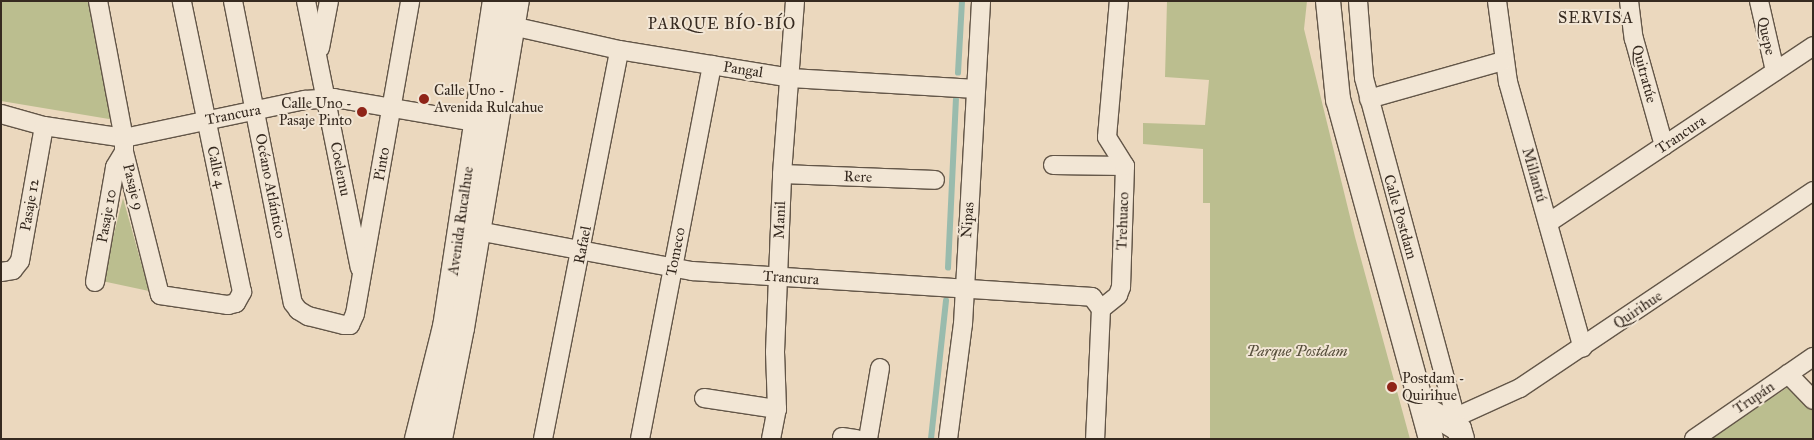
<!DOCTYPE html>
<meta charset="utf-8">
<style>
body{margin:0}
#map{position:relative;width:1814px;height:440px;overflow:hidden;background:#ebd8be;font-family:"IM FELL Great Primer",serif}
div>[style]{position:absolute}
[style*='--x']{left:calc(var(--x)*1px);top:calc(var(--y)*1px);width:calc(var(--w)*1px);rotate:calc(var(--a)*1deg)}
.green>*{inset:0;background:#bbbe8f}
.stream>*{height:5.5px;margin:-2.75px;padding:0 2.75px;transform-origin:2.75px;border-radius:2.75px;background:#99bbad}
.roads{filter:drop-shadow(1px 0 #635648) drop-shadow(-1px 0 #635648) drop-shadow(0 1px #635648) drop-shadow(0 -1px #635648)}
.street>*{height:18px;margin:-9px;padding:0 9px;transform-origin:9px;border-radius:9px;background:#f2e6d5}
.secondary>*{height:24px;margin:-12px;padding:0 12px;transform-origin:12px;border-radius:12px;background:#f2e6d5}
.dots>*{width:14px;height:14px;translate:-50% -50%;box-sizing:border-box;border:2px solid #f2e6d5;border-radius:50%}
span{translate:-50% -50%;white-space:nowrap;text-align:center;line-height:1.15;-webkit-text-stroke:4px #f2e6d5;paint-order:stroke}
.street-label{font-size:15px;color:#362a20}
.poi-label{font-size:15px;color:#362a20}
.left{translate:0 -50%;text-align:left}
.right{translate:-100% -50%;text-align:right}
.park-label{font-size:15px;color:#574f3c;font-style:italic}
.neighbourhood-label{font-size:16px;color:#362a20;letter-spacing:1px}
.frame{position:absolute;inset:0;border:2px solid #362a20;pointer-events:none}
</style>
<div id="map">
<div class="green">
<div style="clip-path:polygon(1px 1px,92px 1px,115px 120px,1px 101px)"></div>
<div style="clip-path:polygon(1167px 1px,1307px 1px,1304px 29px,1355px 237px,1410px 439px,1210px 439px,1210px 203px,1203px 203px,1203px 149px,1143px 144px,1143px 123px,1205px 125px,1209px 80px,1165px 77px)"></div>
<div style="clip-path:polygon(123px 198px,149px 291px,102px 281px)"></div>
<div style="clip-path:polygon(1788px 387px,1813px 408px,1813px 439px,1710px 439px)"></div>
</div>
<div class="stream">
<div style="--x:958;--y:73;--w:72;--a:-86.8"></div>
<div style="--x:948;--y:268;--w:168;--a:-87.3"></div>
<div style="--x:931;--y:439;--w:139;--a:-83.8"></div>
</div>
<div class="roads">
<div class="street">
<div style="--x:98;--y:1;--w:139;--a:79.3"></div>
<div style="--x:124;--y:138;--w:14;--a:90"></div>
<div style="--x:124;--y:152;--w:147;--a:75.9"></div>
<div style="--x:160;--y:295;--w:69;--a:8.4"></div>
<div style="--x:228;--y:305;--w:8;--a:-14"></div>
<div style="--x:236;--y:303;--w:13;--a:-61"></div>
<div style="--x:242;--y:292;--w:297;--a:-101.7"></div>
<div style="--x:233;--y:1;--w:308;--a:78.8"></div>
<div style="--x:293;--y:303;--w:9;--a:54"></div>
<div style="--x:298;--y:310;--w:12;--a:31"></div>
<div style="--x:308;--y:316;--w:37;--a:14"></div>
<div style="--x:344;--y:325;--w:6;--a:0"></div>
<div style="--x:350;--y:325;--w:12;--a:-66"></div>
<div style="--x:355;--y:314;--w:318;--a:-80"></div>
<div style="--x:306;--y:1;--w:272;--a:78.6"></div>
<div style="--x:1358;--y:1;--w:77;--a:85.5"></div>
<div style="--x:1364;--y:78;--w:364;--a:74.9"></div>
<div style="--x:1497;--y:1;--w:82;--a:82.3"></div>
<div style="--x:1508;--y:82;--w:276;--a:74.3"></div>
<div style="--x:1629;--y:1;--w:38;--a:83"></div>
<div style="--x:1634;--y:39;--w:111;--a:74.3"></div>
<div style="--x:1759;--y:1;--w:72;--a:77.1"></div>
<div style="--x:512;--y:26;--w:110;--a:12.6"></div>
<div style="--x:619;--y:50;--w:174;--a:9.2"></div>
<div style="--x:791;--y:78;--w:185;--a:3.4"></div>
<div style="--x:320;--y:48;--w:48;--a:-79.2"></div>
<div style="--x:1369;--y:99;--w:139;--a:-15.8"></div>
<div style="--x:1;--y:114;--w:45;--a:15.6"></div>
<div style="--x:44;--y:126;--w:81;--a:8.5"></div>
<div style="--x:124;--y:138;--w:185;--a:-11.9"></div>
<div style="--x:305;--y:100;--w:29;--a:-4"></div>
<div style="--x:334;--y:98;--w:142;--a:9.7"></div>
<div style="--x:1053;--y:165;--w:72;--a:0.8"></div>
<div style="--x:782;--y:174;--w:153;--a:2.2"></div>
<div style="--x:1548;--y:223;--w:319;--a:-33.7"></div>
<div style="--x:478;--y:231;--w:218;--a:10.6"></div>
<div style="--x:692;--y:271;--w:401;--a:3.7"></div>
<div style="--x:1092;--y:297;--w:15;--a:53"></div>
<div style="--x:1101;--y:309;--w:130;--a:92.6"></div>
<div style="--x:1;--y:272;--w:12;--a:-9"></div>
<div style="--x:13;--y:270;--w:11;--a:-52"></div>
<div style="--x:20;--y:261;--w:137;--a:-79.9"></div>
<div style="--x:95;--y:282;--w:117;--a:-80.1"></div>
<div style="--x:115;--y:167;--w:17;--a:-59"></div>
<div style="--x:1101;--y:309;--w:22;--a:-39"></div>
<div style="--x:1118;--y:295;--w:9;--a:-69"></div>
<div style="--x:1121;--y:287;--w:121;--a:-88.1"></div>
<div style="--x:1125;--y:166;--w:34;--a:-122"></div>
<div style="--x:1107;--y:137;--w:137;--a:-85"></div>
<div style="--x:1788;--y:374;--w:36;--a:46"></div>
<div style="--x:704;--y:398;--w:74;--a:8.6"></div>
<div style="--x:1456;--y:417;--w:70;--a:-24.4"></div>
<div style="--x:1520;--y:388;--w:353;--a:-33.9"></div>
<div style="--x:842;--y:437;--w:15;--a:8"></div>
<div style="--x:543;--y:439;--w:396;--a:-78.9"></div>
<div style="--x:640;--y:439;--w:381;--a:-79.1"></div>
<div style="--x:771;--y:439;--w:31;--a:-79"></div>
<div style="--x:777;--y:409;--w:57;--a:-92"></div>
<div style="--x:775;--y:352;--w:178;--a:-87.7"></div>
<div style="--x:782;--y:174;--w:173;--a:-85.7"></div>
<div style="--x:868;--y:439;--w:72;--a:-80.4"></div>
<div style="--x:948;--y:439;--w:116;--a:-82.6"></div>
<div style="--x:963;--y:324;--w:324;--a:-86.8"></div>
<div style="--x:1694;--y:439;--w:145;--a:-34.6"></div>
</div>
<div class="secondary">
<div style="--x:1328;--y:1;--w:99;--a:84.2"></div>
<div style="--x:1338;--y:99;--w:352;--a:74.7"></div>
<div style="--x:1424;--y:408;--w:41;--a:31"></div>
<div style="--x:1459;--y:429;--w:10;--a:73"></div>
<div style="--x:417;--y:439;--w:115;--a:-76"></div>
<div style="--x:445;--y:327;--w:330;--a:-81.3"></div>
<div style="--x:440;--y:439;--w:113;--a:-78.8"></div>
<div style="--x:462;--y:328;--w:332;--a:-80.5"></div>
</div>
</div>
<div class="dots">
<div style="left:424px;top:99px;background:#8f2418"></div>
<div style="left:362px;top:112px;background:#8f2418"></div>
<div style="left:1392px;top:387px;background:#8f2418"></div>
</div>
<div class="street-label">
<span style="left:1766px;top:36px;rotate:77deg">Quepe</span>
<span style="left:743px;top:70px;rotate:9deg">Pangal</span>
<span style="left:1644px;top:74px;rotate:75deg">Quitratúe</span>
<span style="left:233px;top:115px;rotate:-11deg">Trancura</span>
<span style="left:1681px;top:135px;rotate:-34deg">Trancura</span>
<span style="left:382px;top:164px;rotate:-80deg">Pinto</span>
<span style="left:216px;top:167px;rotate:78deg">Calle 4</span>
<span style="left:340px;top:169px;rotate:79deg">Coelemu</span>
<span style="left:1534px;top:175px;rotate:74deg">Millantú</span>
<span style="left:858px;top:177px;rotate:2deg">Rere</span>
<span style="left:270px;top:186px;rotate:79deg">Océano Atlántico</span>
<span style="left:133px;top:187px;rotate:76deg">Pasaje 9</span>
<span style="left:30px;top:205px;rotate:-80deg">Pasaje 12</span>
<span style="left:107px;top:216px;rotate:-80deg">Pasaje 10</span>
<span style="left:1400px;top:217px;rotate:74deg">Calle Postdam</span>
<span style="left:780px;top:220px;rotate:-88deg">Manil</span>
<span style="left:968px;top:220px;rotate:-86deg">Ñipas</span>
<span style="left:461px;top:221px;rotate:-82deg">Avenida Rucalhue</span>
<span style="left:1123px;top:221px;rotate:-88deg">Trehuaco</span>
<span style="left:583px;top:245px;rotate:-79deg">Rafael</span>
<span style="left:676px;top:252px;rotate:-79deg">Tomeco</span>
<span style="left:791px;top:278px;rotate:4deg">Trancura</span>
<span style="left:1638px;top:310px;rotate:-34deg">Quirihue</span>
<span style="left:1754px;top:398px;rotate:-34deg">Trupán</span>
</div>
<div class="poi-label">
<span class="left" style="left:434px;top:99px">Calle Uno -<br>Avenida Rulcahue</span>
<span class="right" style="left:352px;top:112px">Calle Uno -<br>Pasaje Pinto</span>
<span class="left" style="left:1402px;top:387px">Postdam -<br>Quirihue</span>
</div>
<div class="park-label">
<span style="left:1297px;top:352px">Parque Postdam</span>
</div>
<div class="neighbourhood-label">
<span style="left:1596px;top:18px">SERVISA</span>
<span style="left:722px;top:24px">PARQUE BÍO-BÍO</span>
</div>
<div class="frame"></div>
</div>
